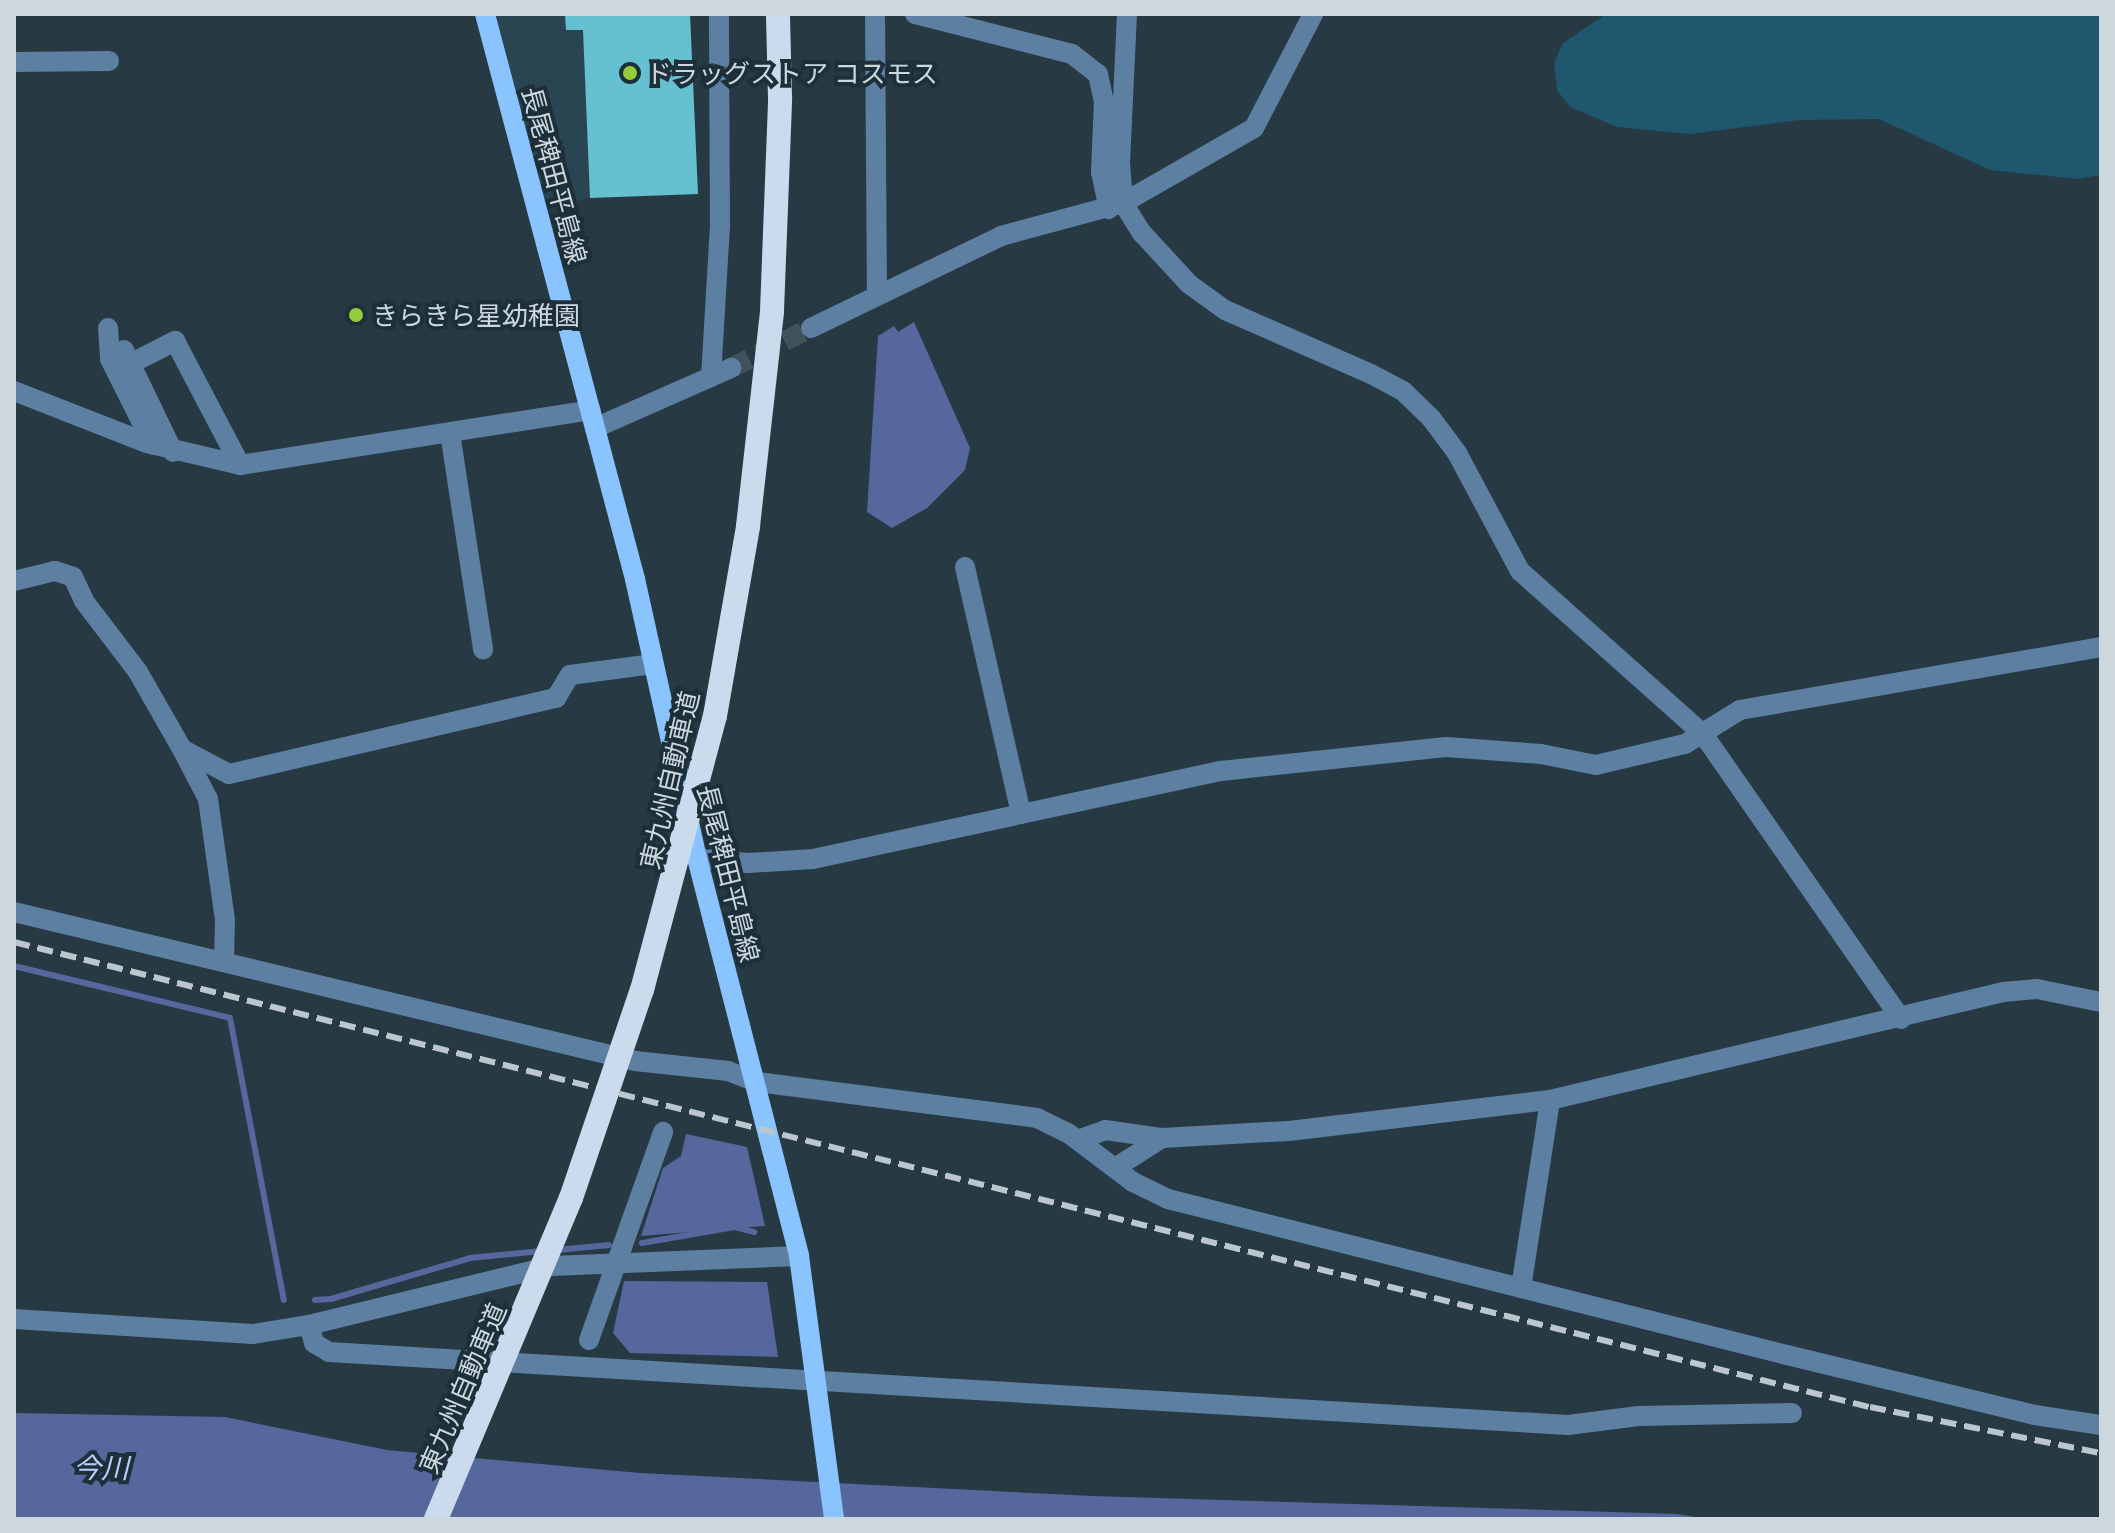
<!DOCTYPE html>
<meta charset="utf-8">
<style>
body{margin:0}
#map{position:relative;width:2115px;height:1533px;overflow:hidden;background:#273a43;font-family:"Exo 2","Noto Sans JP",sans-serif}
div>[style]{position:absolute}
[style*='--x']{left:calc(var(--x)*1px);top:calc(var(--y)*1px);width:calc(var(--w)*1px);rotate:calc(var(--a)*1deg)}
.built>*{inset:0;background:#2a4552}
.green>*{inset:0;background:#1e576e}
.water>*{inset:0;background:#55679d}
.stream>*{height:6px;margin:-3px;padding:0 3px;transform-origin:3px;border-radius:3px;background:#55679d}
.building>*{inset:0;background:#65c0cf}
.minor-tunnel>*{height:20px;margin-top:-10px;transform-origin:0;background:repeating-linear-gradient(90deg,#40525a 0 20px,transparent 0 30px)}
.minor>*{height:20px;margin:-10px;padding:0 10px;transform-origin:10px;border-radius:10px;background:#5c7fa2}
.major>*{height:20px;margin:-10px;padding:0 10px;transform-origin:10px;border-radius:10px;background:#8ac4fe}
.highway>*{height:24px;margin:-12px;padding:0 12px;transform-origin:12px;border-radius:12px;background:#cbdbed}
.rail>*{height:6px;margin-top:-3px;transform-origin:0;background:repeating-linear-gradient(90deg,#bbc6cd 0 16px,transparent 0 24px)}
.highway-bridge>*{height:24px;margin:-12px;padding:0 12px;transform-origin:12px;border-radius:12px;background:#cbdbed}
.dots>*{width:22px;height:22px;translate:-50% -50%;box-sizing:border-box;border:4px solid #1d3039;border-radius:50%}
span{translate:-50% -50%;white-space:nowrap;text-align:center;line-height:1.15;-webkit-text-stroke:8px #1d3039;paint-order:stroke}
.poi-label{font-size:26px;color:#cdd8de}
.left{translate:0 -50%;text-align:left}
.street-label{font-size:26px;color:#cdd8de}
.water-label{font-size:28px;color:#baccfd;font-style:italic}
.frame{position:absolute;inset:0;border:16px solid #cdd8de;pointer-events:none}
</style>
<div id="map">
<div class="built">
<div style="clip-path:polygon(496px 14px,690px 14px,698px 194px,590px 198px,547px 210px)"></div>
</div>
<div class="green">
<div style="clip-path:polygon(1606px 14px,2101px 14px,2101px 175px,2078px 179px,1990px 170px,1879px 119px,1800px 120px,1690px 134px,1617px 127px,1570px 107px,1557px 90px,1554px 63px,1563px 43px)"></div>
</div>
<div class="water">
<div style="clip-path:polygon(914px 322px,970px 448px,965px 470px,927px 508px,892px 528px,867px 512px,878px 336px,894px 326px,898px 332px)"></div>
<div style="clip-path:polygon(686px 1134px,747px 1147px,765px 1226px,641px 1236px,663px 1168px,681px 1156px)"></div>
<div style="clip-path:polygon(624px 1281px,767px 1282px,778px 1357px,630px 1353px,613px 1333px)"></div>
<div style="clip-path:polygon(14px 1413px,225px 1417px,387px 1450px,640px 1473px,1092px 1496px,1677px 1514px,1707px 1519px,14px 1519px)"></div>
</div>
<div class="stream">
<div style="--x:14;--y:966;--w:222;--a:13.5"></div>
<div style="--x:230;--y:1018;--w:287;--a:79.2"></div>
<div style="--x:642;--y:1243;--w:94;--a:-9.8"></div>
<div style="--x:735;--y:1227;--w:20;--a:15"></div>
<div style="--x:557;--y:1250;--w:52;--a:-5.5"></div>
<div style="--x:315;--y:1300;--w:16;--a:-4"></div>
<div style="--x:331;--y:1299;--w:145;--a:-16.4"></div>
<div style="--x:470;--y:1258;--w:72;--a:-5.6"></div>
</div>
<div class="building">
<div style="clip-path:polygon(565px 14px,690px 14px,698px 194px,590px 198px,583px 30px,566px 30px)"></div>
</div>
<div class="minor-tunnel">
<div style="--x:731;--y:368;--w:89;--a:-26.6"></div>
</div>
<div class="minor">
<div style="--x:875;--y:14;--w:281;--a:89.6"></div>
<div style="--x:915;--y:14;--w:162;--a:14.3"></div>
<div style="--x:1072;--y:54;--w:33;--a:38"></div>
<div style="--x:1098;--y:74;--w:29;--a:78"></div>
<div style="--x:1104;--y:102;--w:70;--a:92.5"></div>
<div style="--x:1101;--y:172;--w:38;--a:78"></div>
<div style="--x:1127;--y:14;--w:148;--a:92.7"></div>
<div style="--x:1120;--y:162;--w:41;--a:85.8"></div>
<div style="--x:1123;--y:203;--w:36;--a:58"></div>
<div style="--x:1142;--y:233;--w:69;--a:47.3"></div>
<div style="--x:1189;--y:284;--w:44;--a:35.8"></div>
<div style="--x:1225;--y:310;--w:159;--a:23.7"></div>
<div style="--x:1371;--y:374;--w:36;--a:28"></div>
<div style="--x:1403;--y:391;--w:39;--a:44"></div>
<div style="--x:1431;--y:418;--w:44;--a:53.4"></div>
<div style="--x:1457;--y:453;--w:134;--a:61.9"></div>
<div style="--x:1520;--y:571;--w:245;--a:41.7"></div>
<div style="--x:1703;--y:734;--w:347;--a:55.2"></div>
<div style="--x:14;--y:62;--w:95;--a:-0.6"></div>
<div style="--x:108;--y:328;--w:31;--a:86"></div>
<div style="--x:110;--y:359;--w:96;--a:63.4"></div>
<div style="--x:811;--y:328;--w:211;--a:-25.8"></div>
<div style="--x:1001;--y:236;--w:126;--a:-15.1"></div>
<div style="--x:1123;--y:203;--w:151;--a:-29.8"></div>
<div style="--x:1254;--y:128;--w:128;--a:-62.6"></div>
<div style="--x:124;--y:350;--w:113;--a:64.3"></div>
<div style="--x:130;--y:364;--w:51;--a:-27.1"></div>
<div style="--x:175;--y:341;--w:140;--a:62.3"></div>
<div style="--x:711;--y:377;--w:152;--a:-86.6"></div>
<div style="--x:720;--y:225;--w:211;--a:-90.3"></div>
<div style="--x:14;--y:391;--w:143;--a:21.4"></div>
<div style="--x:147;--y:443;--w:96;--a:13.3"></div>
<div style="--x:240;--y:465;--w:355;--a:-8.9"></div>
<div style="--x:595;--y:428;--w:149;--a:-23.8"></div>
<div style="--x:450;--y:433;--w:219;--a:81.3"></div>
<div style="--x:965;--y:567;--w:253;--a:77.2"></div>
<div style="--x:14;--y:581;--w:42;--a:-13.7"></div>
<div style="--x:55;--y:571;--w:19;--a:18"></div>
<div style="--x:73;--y:577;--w:26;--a:65"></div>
<div style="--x:84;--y:601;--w:89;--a:52.7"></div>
<div style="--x:138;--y:672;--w:89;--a:60.3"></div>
<div style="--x:182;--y:749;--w:56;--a:62.5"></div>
<div style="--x:208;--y:799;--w:122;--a:82"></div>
<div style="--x:225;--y:920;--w:42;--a:91.4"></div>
<div style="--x:182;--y:749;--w:53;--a:28"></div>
<div style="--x:229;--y:774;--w:336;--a:-13.1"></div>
<div style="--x:556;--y:698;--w:27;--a:-59"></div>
<div style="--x:570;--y:675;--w:84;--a:-7.5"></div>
<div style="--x:697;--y:858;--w:51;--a:5.6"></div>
<div style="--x:748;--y:863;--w:65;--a:-3.5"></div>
<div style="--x:813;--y:859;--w:417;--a:-12.2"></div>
<div style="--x:1221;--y:771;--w:226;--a:-6.1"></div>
<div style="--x:1446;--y:747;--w:95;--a:4.2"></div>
<div style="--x:1541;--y:754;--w:56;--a:11.3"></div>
<div style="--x:1596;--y:765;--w:91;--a:-13.3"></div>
<div style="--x:1685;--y:744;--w:65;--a:-31.7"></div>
<div style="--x:1740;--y:710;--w:366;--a:-9.9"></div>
<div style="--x:14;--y:912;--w:639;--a:13.49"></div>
<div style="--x:635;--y:1061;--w:94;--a:6.1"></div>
<div style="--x:728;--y:1071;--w:31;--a:21"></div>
<div style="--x:757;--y:1082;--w:282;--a:7.3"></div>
<div style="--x:1037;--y:1118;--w:34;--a:26"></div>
<div style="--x:1068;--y:1133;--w:81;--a:37"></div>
<div style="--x:1133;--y:1182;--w:39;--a:26"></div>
<div style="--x:1168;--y:1199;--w:638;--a:14.15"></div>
<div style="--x:1787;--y:1355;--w:255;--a:13.6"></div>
<div style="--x:2035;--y:1415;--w:67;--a:8.6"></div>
<div style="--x:1078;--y:1140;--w:29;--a:-20"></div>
<div style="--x:1105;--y:1130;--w:58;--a:8"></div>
<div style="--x:1162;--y:1138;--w:127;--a:-3.2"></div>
<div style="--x:1289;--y:1131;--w:263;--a:-6.8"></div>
<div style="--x:1550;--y:1100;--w:466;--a:-13.4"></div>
<div style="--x:2003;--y:992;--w:34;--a:-5"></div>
<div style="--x:2037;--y:989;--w:65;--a:11.5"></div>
<div style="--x:1115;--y:1168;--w:56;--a:-32.6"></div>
<div style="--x:1521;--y:1288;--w:190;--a:-81.2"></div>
<div style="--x:14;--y:1319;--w:239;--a:3.6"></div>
<div style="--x:253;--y:1334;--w:57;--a:-9.1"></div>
<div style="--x:309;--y:1325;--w:19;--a:74"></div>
<div style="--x:314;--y:1343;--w:17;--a:31"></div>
<div style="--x:329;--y:1352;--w:1241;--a:3.37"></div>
<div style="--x:1568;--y:1425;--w:71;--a:-7.3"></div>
<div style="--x:1638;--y:1416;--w:154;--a:-1.1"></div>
<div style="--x:309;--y:1325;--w:249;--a:-13.7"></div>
<div style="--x:551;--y:1266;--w:248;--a:-2.3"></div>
<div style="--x:589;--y:1340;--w:221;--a:-70.4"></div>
</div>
<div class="major">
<div style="--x:485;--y:14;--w:585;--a:75.13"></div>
<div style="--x:635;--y:579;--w:286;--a:77.5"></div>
<div style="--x:697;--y:858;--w:411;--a:75.6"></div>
<div style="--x:799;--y:1256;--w:265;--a:82.4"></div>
</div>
<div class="highway">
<div style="--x:715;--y:716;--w:193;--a:-80.1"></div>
<div style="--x:748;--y:526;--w:216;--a:-83.6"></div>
<div style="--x:772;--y:311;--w:213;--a:-87.8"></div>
<div style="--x:780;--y:98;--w:84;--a:-91.4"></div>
</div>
<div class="rail">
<div style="--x:14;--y:942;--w:1913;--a:14.07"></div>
<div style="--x:1870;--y:1407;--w:236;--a:11.3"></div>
</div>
<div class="highway-bridge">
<div style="--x:436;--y:1519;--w:348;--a:-67.2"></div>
<div style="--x:571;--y:1198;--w:220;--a:-71.2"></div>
<div style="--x:642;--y:990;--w:284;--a:-75.1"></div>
</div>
<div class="dots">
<div style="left:630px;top:73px;background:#94cc3c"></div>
<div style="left:356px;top:315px;background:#94cc3c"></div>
</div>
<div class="poi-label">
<span class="left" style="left:646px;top:73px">ドラッグストア コスモス</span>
<span class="left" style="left:372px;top:315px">きらきら星幼稚園</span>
</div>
<div class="street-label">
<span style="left:555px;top:175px;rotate:75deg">長尾稗田平島線</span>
<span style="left:669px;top:780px;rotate:-77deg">東九州自動車道</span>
<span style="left:729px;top:873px;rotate:76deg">長尾稗田平島線</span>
<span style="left:462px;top:1388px;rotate:-67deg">東九州自動車道</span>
</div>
<div class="water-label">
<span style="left:101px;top:1467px">今川</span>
</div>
<div class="frame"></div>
</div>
